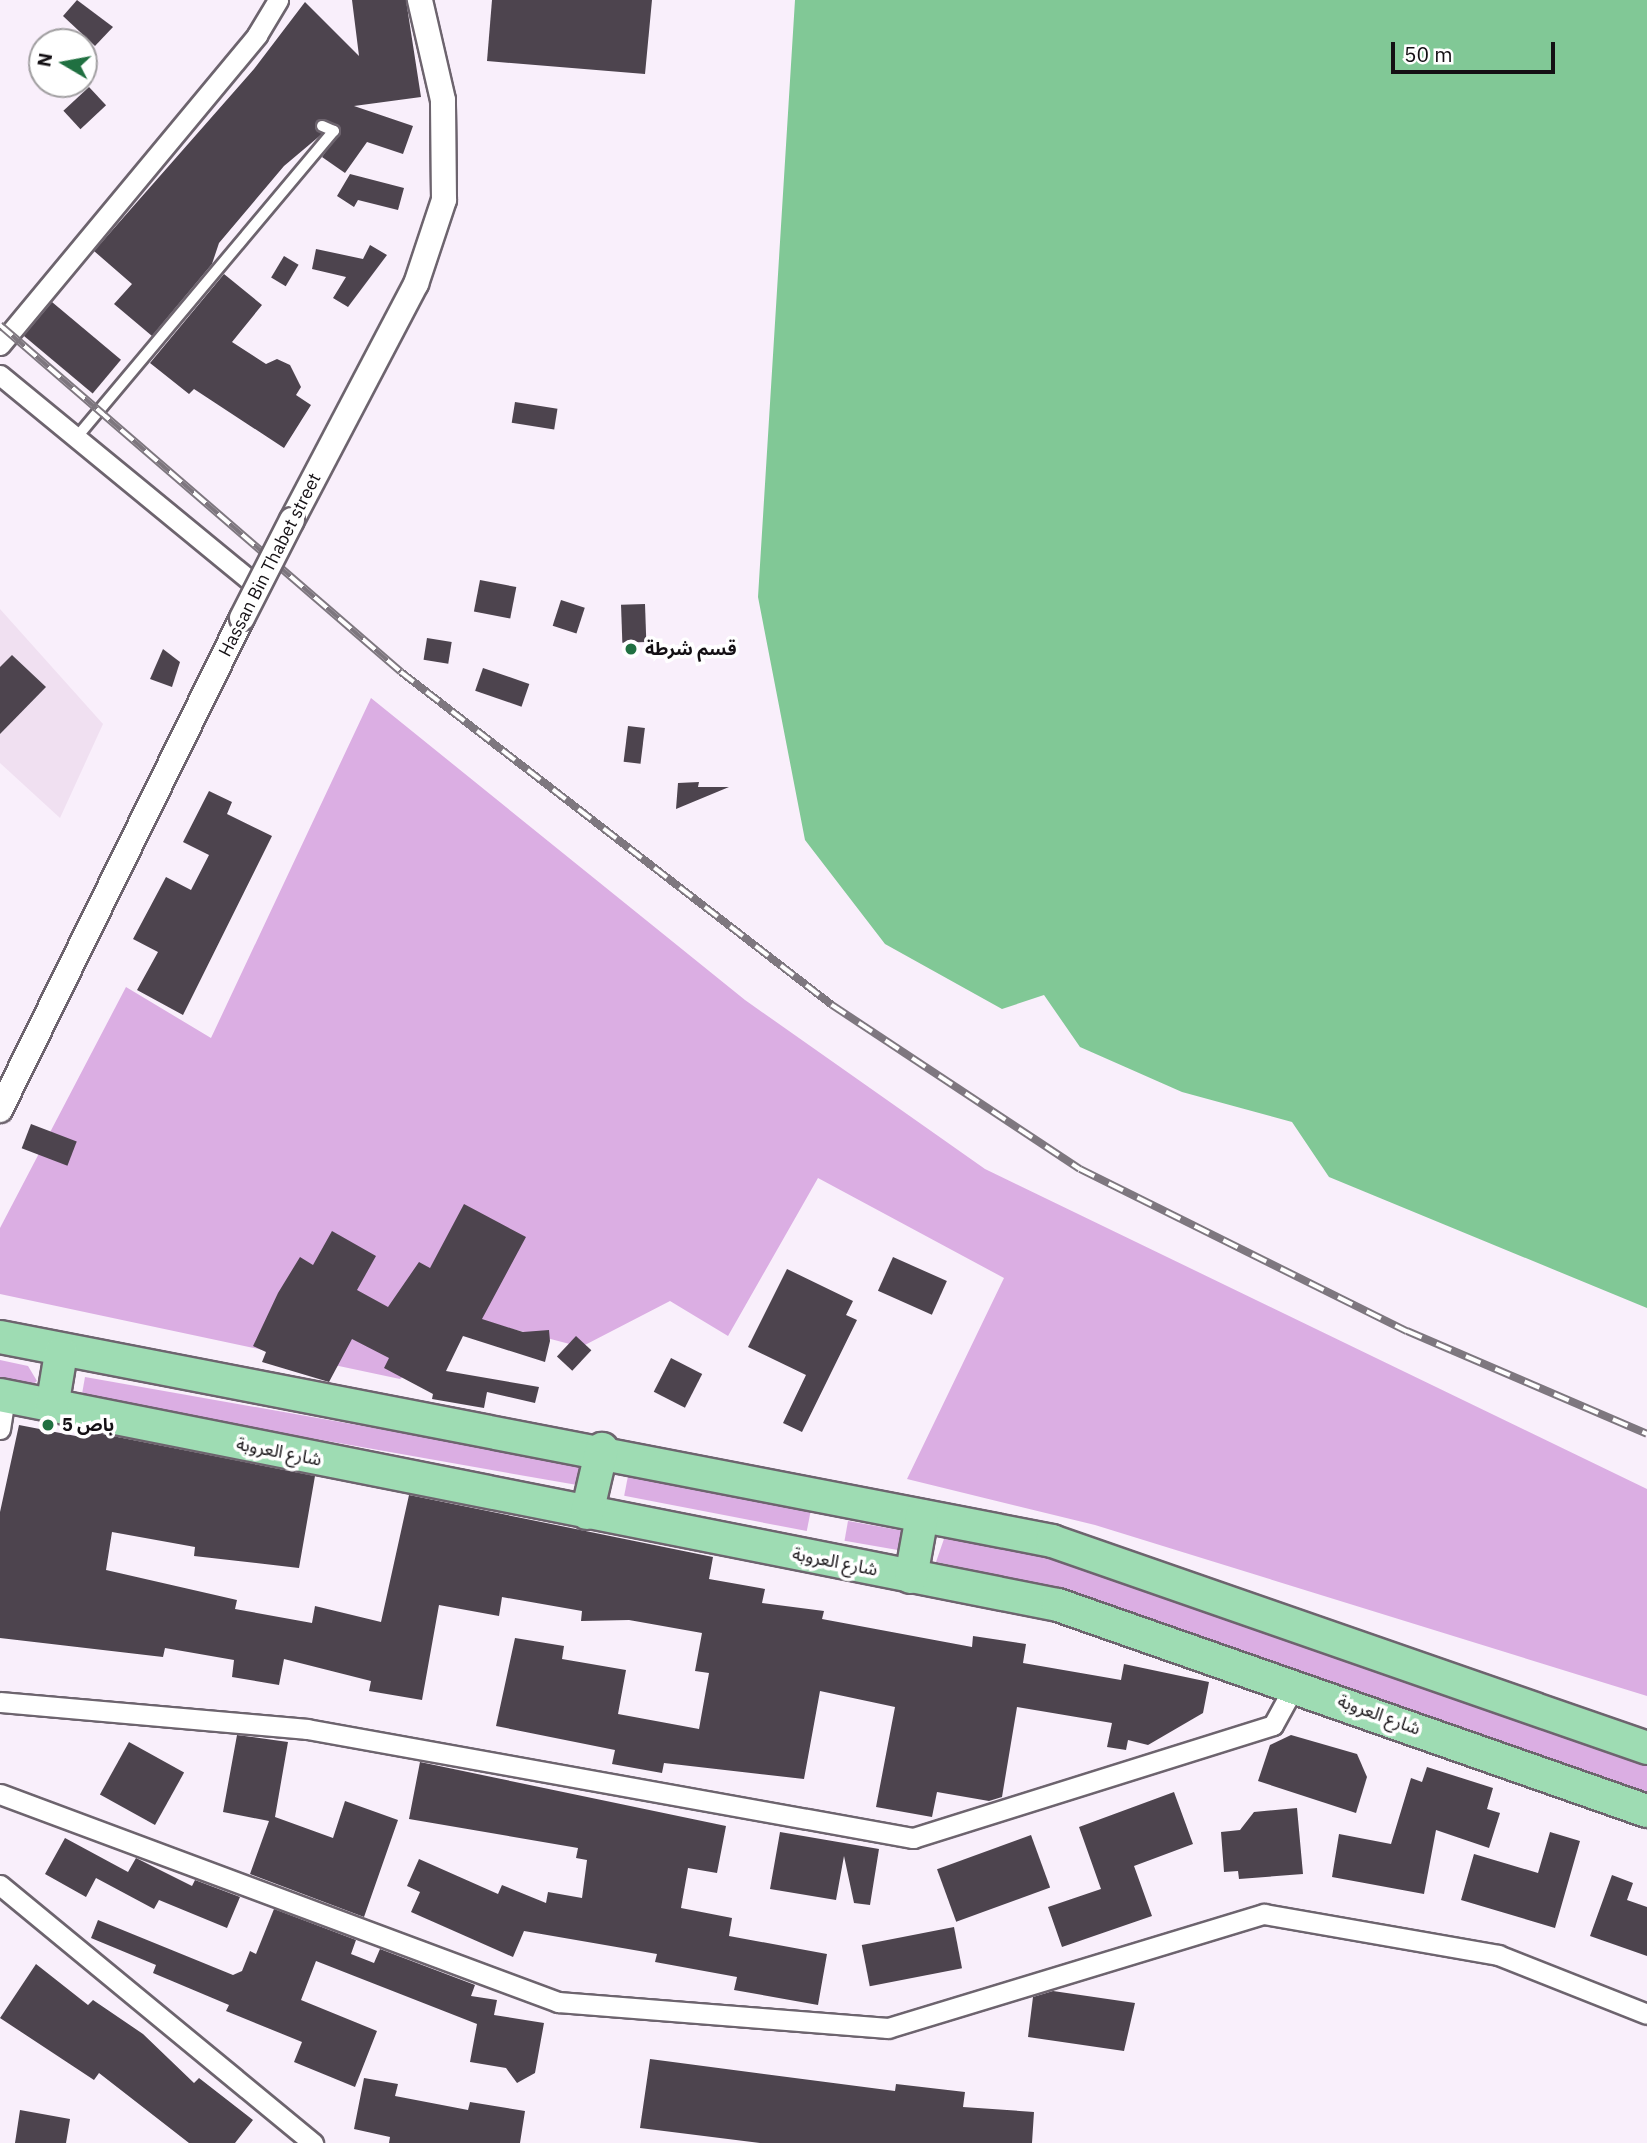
<!DOCTYPE html>
<meta charset="utf-8">
<style>
body{margin:0}
#map{position:relative;width:1647px;height:2143px;overflow:hidden;background:#f9effb;font-family:"IBM Plex Sans","Noto Sans Arabic",sans-serif}
div>[style]{position:absolute}
[style*='--x']{left:calc(var(--x)*1px);top:calc(var(--y)*1px);width:calc(var(--w)*1px);rotate:calc(var(--a)*1deg)}
.built>*{inset:0;background:#f0e0f1}
.green>*{inset:0;background:#dbaee3;transform-origin:0 0}
.water>*{inset:0;background:#81c896}
.building>*{inset:0;background:#4d444e;transform-origin:0 0}
.roads{filter:drop-shadow(2px 0 #6d646e) drop-shadow(-2px 0 #6d646e) drop-shadow(0 2px #6d646e) drop-shadow(0 -2px #6d646e)}
.service>*{height:10px;margin:-5px;padding:0 5px;transform-origin:5px;border-radius:5px;background:#fff}
.minor>*{height:19px;margin:-9.5px;padding:0 9.5px;transform-origin:9.5px;border-radius:9.5px;background:#fff}
.tertiary>*{height:24px;margin:-12px;padding:0 12px;transform-origin:12px;border-radius:12px;background:#fff}
.primary>*{height:32px;margin:-16px;padding:0 16px;transform-origin:16px;border-radius:16px;background:#9edcb3}
.rail>*{height:8px;margin-top:-4px;transform-origin:0;background:repeating-linear-gradient(90deg,#fff 0 16px,#7e777f 0 32px);box-sizing:border-box;border-block:2px solid #7e777f}
.bridges{filter:drop-shadow(2px 0 #6d646e) drop-shadow(-2px 0 #6d646e) drop-shadow(0 2px #6d646e) drop-shadow(0 -2px #6d646e)}
.tertiary-bridge>*{height:24px;margin:-12px;padding:0 12px;transform-origin:12px;border-radius:12px;background:#fff}
.dots>*{width:19px;height:19px;translate:-50% -50%;box-sizing:border-box;border:4px solid #fff;border-radius:50%}
span{translate:-50% -50%;white-space:nowrap;text-align:center;line-height:1.15;-webkit-text-stroke:7px #fff;paint-order:stroke}
.street-label{font-size:18px;color:#141014}
.poi-label{font-size:18px;color:#141014;font-weight:700}
.left{translate:0 -50%;text-align:left}
.north{position:absolute;left:28px;top:28px;width:70px;height:70px;box-sizing:border-box;background:#fff;border:2px solid #a19fa1;border-radius:50%;rotate:280deg;font-size:19px;font-weight:700;line-height:28px;text-align:center;color:#141014}
.north::after{content:'';display:block;margin:auto;width:24px;height:32px;background:#207041;clip-path:polygon(50% 0,100% 100%,50% 72%,0 100%)}
.scale{position:absolute;left:1391px;top:42px;width:164px;height:32px;box-sizing:border-box;border:4px solid #141014;border-top:0;padding-left:9px;font-size:21px;line-height:24px;white-space:nowrap;color:#141014;-webkit-text-stroke:5px #fff;paint-order:stroke}
</style>
<div id="map">
<div class="built">
<div style="clip-path:polygon(0 609px,103px 724px,60px 818px,0 763px)"></div>
</div>
<div class="green">
<div style="clip-path:polygon(371px 698px,745px 1000px,985px 1169px,1647px 1489px,1647px 1696px,1095px 1525px,907px 1479px,1004px 1278px,818px 1178px,728px 1336px,670px 1301px,581px 1347px,479px 1320px,400px 1379px,0 1294px,0 1228px,126px 987px,211px 1038px)"></div>
<div style="clip-path:polygon(0 1360px,28px 1366px,37px 1381px,28px 1388px,0 1381px)"></div>
<div style="left:85px;top:1377px;width:505px;height:21px;rotate:10deg"></div>
<div style="left:628px;top:1476px;width:186px;height:20px;rotate:11deg"></div>
<div style="left:848px;top:1521px;width:54px;height:20px;rotate:10deg"></div>
<div style="clip-path:polygon(945px 1536px,1047px 1558px,1647px 1766px,1647px 1797px,1051px 1586px,936px 1562px)"></div>
</div>
<div class="water">
<div style="clip-path:polygon(795px 0,1647px 0,1647px 1308px,1329px 1177px,1292px 1122px,1182px 1092px,1080px 1047px,1044px 995px,1002px 1009px,885px 944px,805px 840px,758px 597px)"></div>
</div>
<div class="building">
<div style="clip-path:polygon(77px 0,113px 27px,95px 46px,63px 16px)"></div>
<div style="clip-path:polygon(352px 0,406px 0,421px 97px,354px 106px,413px 126px,403px 154px,367px 142px,345px 173px,322px 157px,341px 129px,318px 120px,315px 128px,322px 134px,284px 166px,219px 243px,212px 264px,152px 336px,114px 304px,132px 284px,94px 251px,254px 69px,305px 2px,359px 56px)"></div>
<div style="clip-path:polygon(492px 0,652px 0,645px 74px,487px 61px)"></div>
<div style="left:89px;top:87px;width:25px;height:35px;rotate:47deg"></div>
<div style="clip-path:polygon(350px 174px,404px 188px,398px 210px,358px 200px,354px 207px,337px 196px)"></div>
<div style="clip-path:polygon(370px 245px,387px 255px,348px 307px,333px 298px,346px 277px,312px 269px,316px 249px,363px 259px)"></div>
<div style="left:284px;top:256px;width:17px;height:25px;rotate:31deg"></div>
<div style="clip-path:polygon(224px 274px,262px 305px,232px 342px,266px 364px,277px 359px,290px 365px,301px 387px,296px 395px,311px 405px,284px 448px,194px 389px,189px 394px,150px 363px)"></div>
<div style="left:52px;top:302px;width:90px;height:44px;rotate:40deg"></div>
<div style="left:515px;top:402px;width:43px;height:21px;rotate:9deg"></div>
<div style="left:480px;top:580px;width:37px;height:32px;rotate:11deg"></div>
<div style="left:561px;top:600px;width:25px;height:27px;rotate:18deg"></div>
<div style="left:645px;top:604px;width:38px;height:24px;rotate:88deg"></div>
<div style="left:427px;top:638px;width:25px;height:22px;rotate:9deg"></div>
<div style="clip-path:polygon(163px 649px,180px 662px,172px 687px,150px 679px)"></div>
<div style="clip-path:polygon(12px 655px,46px 687px,0 734px,0 667px)"></div>
<div style="left:483px;top:668px;width:49px;height:24px;rotate:19deg"></div>
<div style="left:628px;top:726px;width:17px;height:36px;rotate:7deg"></div>
<div style="clip-path:polygon(699px 782px,698px 787px,729px 787px,676px 809px,678px 783px)"></div>
<div style="clip-path:polygon(209px 791px,232px 802px,227px 814px,272px 836px,183px 1015px,137px 990px,158px 952px,133px 939px,166px 877px,191px 890px,209px 855px,183px 842px)"></div>
<div style="left:31px;top:1124px;width:49px;height:26px;rotate:21deg"></div>
<div style="clip-path:polygon(464px 1204px,526px 1237px,482px 1319px,523px 1332px,549px 1330px,550px 1341px,545px 1362px,463px 1336px,446px 1371px,539px 1387px,535px 1403px,487px 1392px,484px 1408px,432px 1399px,433px 1394px,384px 1368px,389px 1358px,352px 1339px,329px 1382px,262px 1362px,266px 1352px,253px 1346px,278px 1293px,300px 1257px,313px 1265px,332px 1231px,376px 1256px,357px 1290px,388px 1307px,419px 1262px,430px 1268px)"></div>
<div style="left:893px;top:1257px;width:59px;height:37px;rotate:24deg"></div>
<div style="clip-path:polygon(787px 1269px,853px 1301px,846px 1315px,857px 1320px,802px 1432px,783px 1423px,806px 1375px,748px 1347px)"></div>
<div style="left:576px;top:1336px;width:21px;height:28px;rotate:43deg"></div>
<div style="left:671px;top:1358px;width:35px;height:38px;rotate:27deg"></div>
<div style="clip-path:polygon(19px 1425px,81px 1437px,82px 1430px,315px 1476px,299px 1568px,194px 1556px,195px 1547px,112px 1532px,106px 1570px,237px 1600px,235px 1609px,312px 1623px,315px 1606px,381px 1622px,409px 1495px,713px 1557px,709px 1579px,765px 1589px,762px 1603px,824px 1611px,822px 1619px,972px 1647px,973px 1636px,1026px 1644px,1023px 1663px,1121px 1680px,1124px 1664px,1209px 1682px,1203px 1713px,1148px 1745px,1128px 1740px,1126px 1750px,1107px 1747px,1112px 1723px,1017px 1707px,1002px 1797px,989px 1801px,937px 1792px,932px 1817px,876px 1807px,895px 1707px,820px 1691px,804px 1779px,664px 1763px,662px 1773px,612px 1764px,615px 1750px,496px 1726px,515px 1638px,564px 1646px,562px 1659px,626px 1670px,618px 1714px,699px 1729px,709px 1673px,695px 1671px,702px 1633px,629px 1620px,581px 1621px,582px 1611px,502px 1597px,499px 1616px,439px 1605px,422px 1700px,369px 1691px,371px 1681px,284px 1659px,279px 1685px,232px 1677px,234px 1660px,165px 1648px,163px 1657px,0 1638px,0 1512px)"></div>
<div style="clip-path:polygon(237px 1735px,288px 1742px,275px 1817px,333px 1838px,345px 1801px,398px 1820px,364px 1917px,250px 1874px,269px 1821px,223px 1812px)"></div>
<div style="clip-path:polygon(1291px 1735px,1357px 1754px,1367px 1777px,1356px 1813px,1258px 1781px,1270px 1745px)"></div>
<div style="left:129px;top:1742px;width:63px;height:60px;rotate:29deg"></div>
<div style="clip-path:polygon(420px 1762px,726px 1826px,717px 1873px,688px 1868px,681px 1908px,732px 1918px,729px 1936px,827px 1954px,818px 2005px,734px 1990px,737px 1977px,655px 1962px,657px 1954px,524px 1931px,513px 1957px,411px 1912px,420px 1892px,407px 1886px,419px 1859px,498px 1894px,502px 1885px,546px 1903px,548px 1892px,582px 1898px,587px 1860px,576px 1858px,578px 1848px,409px 1819px)"></div>
<div style="clip-path:polygon(1427px 1767px,1493px 1788px,1487px 1809px,1500px 1813px,1489px 1848px,1436px 1830px,1424px 1894px,1332px 1877px,1339px 1834px,1391px 1844px,1411px 1778px,1422px 1782px)"></div>
<div style="clip-path:polygon(1174px 1792px,1193px 1844px,1134px 1866px,1152px 1916px,1062px 1947px,1048px 1907px,1101px 1889px,1079px 1827px)"></div>
<div style="clip-path:polygon(1297px 1808px,1303px 1874px,1239px 1879px,1238px 1871px,1224px 1872px,1221px 1832px,1240px 1830px,1254px 1812px)"></div>
<div style="clip-path:polygon(780px 1832px,879px 1849px,870px 1905px,854px 1903px,844px 1856px,836px 1900px,770px 1889px)"></div>
<div style="clip-path:polygon(1550px 1832px,1580px 1841px,1555px 1928px,1461px 1900px,1474px 1854px,1538px 1873px)"></div>
<div style="left:1031px;top:1835px;width:56px;height:100px;rotate:70deg"></div>
<div style="clip-path:polygon(65px 1838px,128px 1872px,136px 1858px,192px 1886px,195px 1880px,240px 1897px,227px 1928px,159px 1900px,154px 1909px,96px 1878px,86px 1897px,45px 1874px)"></div>
<div style="clip-path:polygon(1612px 1875px,1633px 1883px,1627px 1900px,1647px 1907px,1647px 1956px,1590px 1936px)"></div>
<div style="clip-path:polygon(274px 1909px,356px 1940px,351px 1954px,374px 1963px,380px 1949px,475px 1985px,471px 1996px,497px 2000px,494px 2015px,544px 2023px,535px 2073px,517px 2083px,506px 2068px,470px 2062px,477px 2024px,316px 1961px,301px 2000px,377px 2031px,355px 2087px,294px 2062px,302px 2042px,226px 2011px,229px 2005px,153px 1973px,156px 1965px,91px 1938px,98px 1920px,233px 1975px,242px 1971px,250px 1951px,256px 1954px)"></div>
<div style="left:954px;top:1927px;width:42px;height:94px;rotate:79deg"></div>
<div style="clip-path:polygon(36px 1964px,88px 2005px,93px 2000px,143px 2034px,194px 2083px,199px 2078px,253px 2120px,235px 2143px,189px 2143px,99px 2073px,94px 2080px,0 2018px)"></div>
<div style="clip-path:polygon(1053px 1991px,1135px 2003px,1124px 2051px,1028px 2037px,1033px 1997px)"></div>
<div style="clip-path:polygon(650px 2059px,895px 2091px,896px 2084px,965px 2092px,963px 2107px,1034px 2112px,1032px 2143px,760px 2143px,640px 2128px)"></div>
<div style="clip-path:polygon(364px 2078px,398px 2084px,395px 2096px,468px 2110px,470px 2102px,525px 2111px,520px 2143px,389px 2143px,390px 2137px,354px 2129px)"></div>
<div style="clip-path:polygon(20px 2110px,70px 2119px,66px 2143px,15px 2143px)"></div>
</div>
<div class="roads">
<div class="service">
<div style="--x:76;--y:438;--w:401;--a:-50"></div>
<div style="--x:334;--y:131;--w:13;--a:-157"></div>
</div>
<div class="minor">
<div style="--x:0;--y:345;--w:403;--a:-50.3"></div>
<div style="--x:257;--y:35;--w:41;--a:-59"></div>
<div style="--x:0;--y:375;--w:334;--a:39.4"></div>
<div style="--x:0;--y:1429;--w:33;--a:-81"></div>
<div style="--x:0;--y:1702;--w:308;--a:5"></div>
<div style="--x:307;--y:1729;--w:616;--a:10.2"></div>
<div style="--x:913;--y:1838;--w:377;--a:-17.4"></div>
<div style="--x:1273;--y:1725;--w:46;--a:-61.2"></div>
<div style="--x:0;--y:1794;--w:596;--a:20.44"></div>
<div style="--x:558;--y:2002;--w:331;--a:4.5"></div>
<div style="--x:888;--y:2028;--w:393;--a:-16.9"></div>
<div style="--x:1264;--y:1914;--w:238;--a:9.9"></div>
<div style="--x:1498;--y:1955;--w:160;--a:21.6"></div>
<div style="--x:0;--y:1885;--w:406;--a:39.5"></div>
</div>
<div class="tertiary">
<div style="--x:292;--y:520;--w:267;--a:-62.3"></div>
<div style="--x:416;--y:284;--w:89;--a:-71.6"></div>
<div style="--x:444;--y:200;--w:100;--a:-90.6"></div>
<div style="--x:443;--y:100;--w:103;--a:-103"></div>
<div style="--x:0;--y:1110;--w:548;--a:-63.81"></div>
</div>
<div class="primary">
<div style="--x:0;--y:1337;--w:1072;--a:10.97"></div>
<div style="--x:1052;--y:1541;--w:630;--a:19.18"></div>
<div style="--x:0;--y:1395;--w:1079;--a:11.23"></div>
<div style="--x:1058;--y:1605;--w:624;--a:19.28"></div>
<div style="--x:52;--y:1407;--w:55;--a:-80.5"></div>
<div style="--x:587;--y:1513;--w:66;--a:-76.8"></div>
<div style="--x:911;--y:1577;--w:62;--a:-79.8"></div>
</div>
</div>
<div class="rail">
<div style="--x:0;--y:325;--w:530;--a:40.87"></div>
<div style="--x:401;--y:672;--w:545;--a:37.69"></div>
<div style="--x:832;--y:1005;--w:297;--a:33.5"></div>
<div style="--x:1080;--y:1169;--w:365;--a:26.4"></div>
<div style="--x:1407;--y:1331;--w:261;--a:23.2"></div>
</div>
<div class="bridges">
<div class="tertiary-bridge">
<div style="--x:242;--y:618;--w:110;--a:-63"></div>
</div>
</div>
<div class="dots">
<div style="left:631px;top:649px;background:#207041"></div>
<div style="left:48px;top:1425px;background:#207041"></div>
</div>
<div class="street-label">
<span style="left:270px;top:565px;rotate:-63deg">Hassan Bin Thabet street</span>
<span style="left:279px;top:1452px;rotate:11deg">شارع العروبة</span>
<span style="left:835px;top:1562px;rotate:11deg">شارع العروبة</span>
<span style="left:1379px;top:1715px;rotate:20deg">شارع العروبة</span>
</div>
<div class="poi-label">
<span class="left" style="left:645px;top:649px">قسم شرطة</span>
<span class="left" style="left:62px;top:1425px">باص 5</span>
</div>
<div class="north">N</div>
<div class="scale">50 m</div>
</div>
